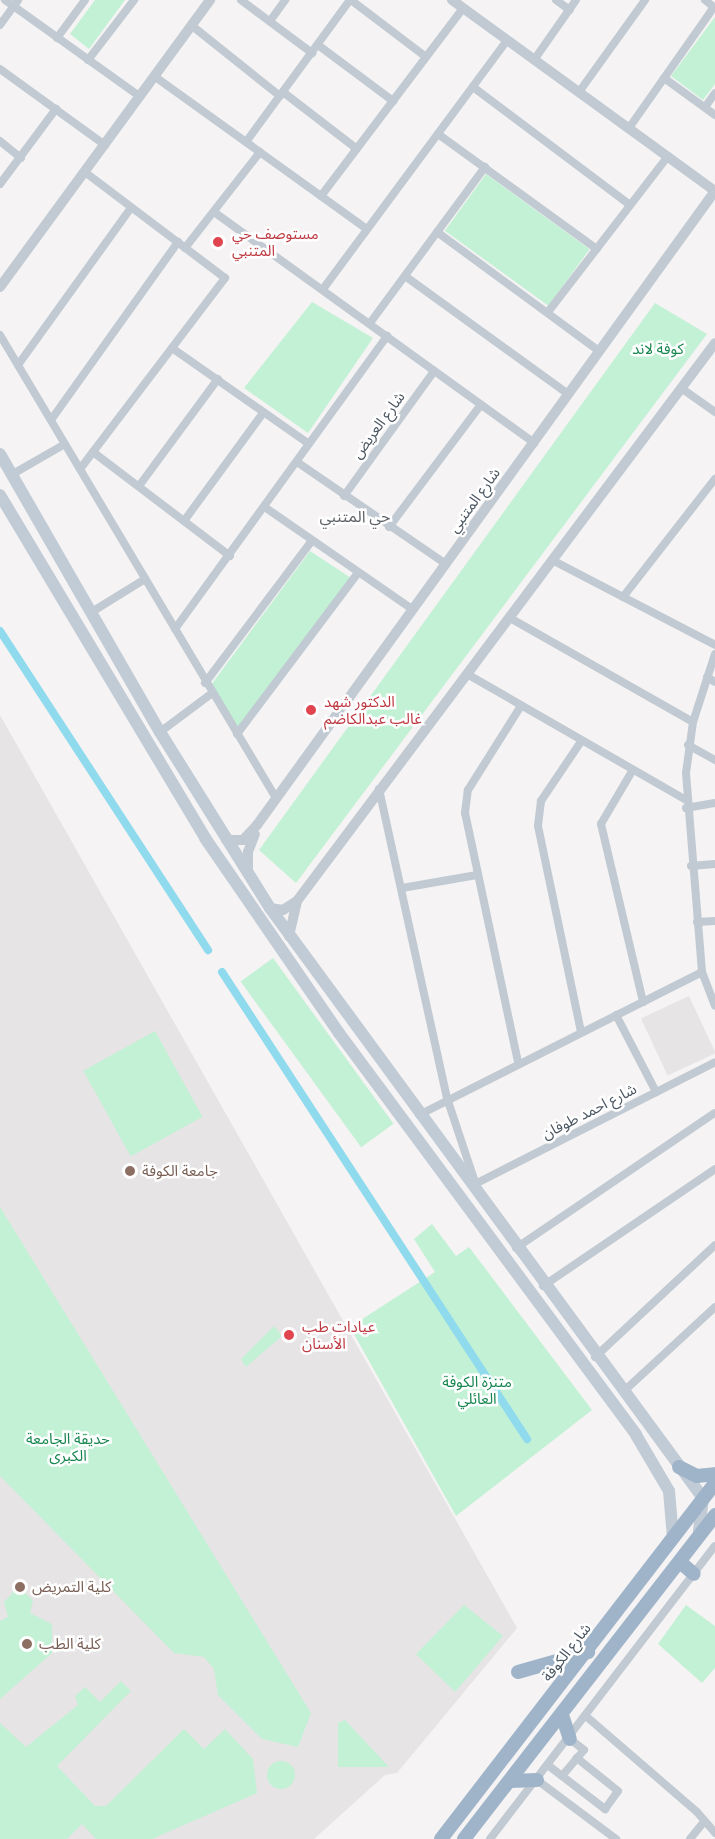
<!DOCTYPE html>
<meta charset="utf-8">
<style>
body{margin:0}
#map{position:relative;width:715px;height:1839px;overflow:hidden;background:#f5f3f3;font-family:"IBM Plex Sans","Noto Sans Arabic",sans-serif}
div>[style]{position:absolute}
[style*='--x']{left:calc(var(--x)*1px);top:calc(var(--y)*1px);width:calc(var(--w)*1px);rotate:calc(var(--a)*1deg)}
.education>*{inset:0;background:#e6e4e5;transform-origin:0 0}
.green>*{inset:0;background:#c3f1d5;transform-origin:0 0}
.round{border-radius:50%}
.canal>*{height:8px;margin:-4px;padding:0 4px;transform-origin:4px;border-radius:4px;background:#90daee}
.minor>*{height:8px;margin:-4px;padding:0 4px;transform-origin:4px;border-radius:4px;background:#c1cad2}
.tertiary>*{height:10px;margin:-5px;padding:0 5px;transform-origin:5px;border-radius:5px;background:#c1cad2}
.secondary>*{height:12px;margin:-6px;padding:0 6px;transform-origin:6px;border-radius:6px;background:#c1cbd6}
.trunk>*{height:14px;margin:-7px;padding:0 7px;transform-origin:7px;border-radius:7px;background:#9fb4c9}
.dots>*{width:16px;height:16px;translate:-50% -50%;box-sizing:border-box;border:3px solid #fff;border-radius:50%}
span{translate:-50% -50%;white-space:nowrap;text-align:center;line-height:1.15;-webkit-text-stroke:5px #fff;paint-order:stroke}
.health-label{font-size:15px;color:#be3a42}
.left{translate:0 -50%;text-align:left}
.park-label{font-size:15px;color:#17864f}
.street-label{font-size:15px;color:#4a5661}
.education-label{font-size:15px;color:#785e54}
.neighbourhood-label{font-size:16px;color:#5f6368}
</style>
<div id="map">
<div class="education">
<div style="clip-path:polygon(0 715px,517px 1628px,397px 1773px,385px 1775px,314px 1839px,0 1839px)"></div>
<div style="left:689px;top:996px;width:63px;height:53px;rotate:65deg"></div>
</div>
<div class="green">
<div style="clip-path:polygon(95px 0,125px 0,89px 49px,70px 34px)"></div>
<div style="clip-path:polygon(715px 17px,715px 84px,703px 100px,671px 76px)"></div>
<div style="left:486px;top:174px;width:128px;height:70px;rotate:36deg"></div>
<div style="clip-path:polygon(312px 302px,373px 338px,308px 433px,244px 388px)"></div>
<div style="clip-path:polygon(655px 303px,707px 334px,296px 883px,259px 850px)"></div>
<div style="clip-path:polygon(310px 551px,351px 578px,238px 727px,211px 685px)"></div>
<div style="left:273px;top:958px;width:205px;height:40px;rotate:54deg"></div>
<div style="left:155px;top:1031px;width:98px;height:82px;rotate:61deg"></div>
<div style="clip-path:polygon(0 1207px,311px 1713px,298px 1747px,262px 1739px,218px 1695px,214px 1669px,204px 1657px,174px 1653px,0 1476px)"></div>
<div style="clip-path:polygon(432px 1224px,456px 1256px,469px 1247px,592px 1410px,456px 1516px,350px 1327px,435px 1272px,414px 1239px)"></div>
<div style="clip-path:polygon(274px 1326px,282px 1336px,246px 1367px,241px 1359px)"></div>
<div style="clip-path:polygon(18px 1587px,33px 1600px,30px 1613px,52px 1624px,52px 1653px,0 1699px,0 1621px,8px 1617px,4px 1602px)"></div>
<div style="clip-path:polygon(464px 1605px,503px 1636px,455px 1692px,416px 1654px)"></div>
<div style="clip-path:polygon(686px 1605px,715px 1626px,715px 1668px,702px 1683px,658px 1644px)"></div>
<div style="clip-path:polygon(121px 1681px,131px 1691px,57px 1766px,95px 1806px,106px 1806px,184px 1729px,204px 1749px,225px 1729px,253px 1759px,257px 1793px,152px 1839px,96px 1839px,82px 1824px,67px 1839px,0 1839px,0 1723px,26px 1747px,78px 1705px,75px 1696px,85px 1687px,100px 1702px)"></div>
<div style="clip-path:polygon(345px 1720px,389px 1767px,338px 1767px,338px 1723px)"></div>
<div class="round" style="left:267px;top:1761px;width:28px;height:28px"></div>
</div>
<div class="canal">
<div style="--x:0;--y:631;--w:381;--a:56.9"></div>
<div style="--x:222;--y:972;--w:558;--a:56.85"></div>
</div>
<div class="minor">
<div style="--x:5;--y:0;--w:165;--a:35.6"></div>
<div style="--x:241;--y:0;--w:89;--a:36.7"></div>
<div style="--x:351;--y:0;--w:94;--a:37.2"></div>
<div style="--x:556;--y:0;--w:17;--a:36"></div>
<div style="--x:705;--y:0;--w:13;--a:39"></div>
<div style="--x:270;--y:21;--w:26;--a:-54"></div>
<div style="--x:0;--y:25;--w:31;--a:-54"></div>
<div style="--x:191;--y:25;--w:114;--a:38.6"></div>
<div style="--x:57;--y:38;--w:47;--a:-53.6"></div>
<div style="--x:318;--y:45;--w:94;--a:36.7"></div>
<div style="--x:88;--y:60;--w:76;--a:-52.5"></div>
<div style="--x:534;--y:60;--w:73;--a:-55"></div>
<div style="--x:0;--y:69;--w:130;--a:35.9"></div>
<div style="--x:154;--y:76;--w:262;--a:35.7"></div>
<div style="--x:664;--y:78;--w:63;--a:36"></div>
<div style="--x:473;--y:87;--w:196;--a:36.9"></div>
<div style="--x:283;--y:92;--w:93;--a:37.6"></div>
<div style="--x:579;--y:92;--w:113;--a:-54.3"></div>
<div style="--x:705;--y:107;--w:17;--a:-54"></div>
<div style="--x:629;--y:128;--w:148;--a:-54.9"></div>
<div style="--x:438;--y:134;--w:196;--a:35.9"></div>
<div style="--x:0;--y:141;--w:27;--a:39"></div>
<div style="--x:246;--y:142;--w:176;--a:-53.8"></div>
<div style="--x:0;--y:184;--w:94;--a:-53.3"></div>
<div style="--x:321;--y:196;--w:236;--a:-52.9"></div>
<div style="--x:214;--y:212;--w:395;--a:35.8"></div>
<div style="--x:437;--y:232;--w:201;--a:36.3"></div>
<div style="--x:185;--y:248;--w:122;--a:-52"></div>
<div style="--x:405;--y:276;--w:201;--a:35.9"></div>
<div style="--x:323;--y:289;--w:310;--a:-53.5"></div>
<div style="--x:548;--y:312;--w:197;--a:-52.4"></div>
<div style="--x:370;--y:323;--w:194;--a:-53.6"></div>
<div style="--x:0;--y:335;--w:539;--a:59.2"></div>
<div style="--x:172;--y:348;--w:167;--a:35"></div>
<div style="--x:18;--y:365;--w:193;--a:-54.3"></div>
<div style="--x:681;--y:388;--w:42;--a:35.2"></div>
<div style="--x:51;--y:420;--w:219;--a:-54.5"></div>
<div style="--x:93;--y:452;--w:172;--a:37.2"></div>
<div style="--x:297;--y:462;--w:181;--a:34.4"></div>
<div style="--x:80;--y:469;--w:240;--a:-52.8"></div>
<div style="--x:225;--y:278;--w:176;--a:-142.9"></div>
<div style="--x:11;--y:475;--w:62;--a:-29.9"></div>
<div style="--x:139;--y:486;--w:133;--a:-53.6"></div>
<div style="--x:344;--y:496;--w:154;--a:-54.2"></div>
<div style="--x:266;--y:508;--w:178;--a:34.7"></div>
<div style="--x:184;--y:521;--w:134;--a:-53.8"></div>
<div style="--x:389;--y:527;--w:150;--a:-53.1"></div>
<div style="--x:552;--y:560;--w:184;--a:27.5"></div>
<div style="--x:623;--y:597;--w:150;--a:-52.1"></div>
<div style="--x:90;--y:613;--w:65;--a:-31.7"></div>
<div style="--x:510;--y:618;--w:210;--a:29.6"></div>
<div style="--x:175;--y:629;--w:362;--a:-54.1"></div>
<div style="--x:715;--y:654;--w:71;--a:107.9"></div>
<div style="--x:693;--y:722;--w:51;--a:97.8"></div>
<div style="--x:686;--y:773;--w:200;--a:85.4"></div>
<div style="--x:702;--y:972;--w:36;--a:69"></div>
<div style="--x:467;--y:674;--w:253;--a:29.9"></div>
<div style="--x:707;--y:677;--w:9;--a:32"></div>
<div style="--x:205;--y:683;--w:176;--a:-53.1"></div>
<div style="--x:160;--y:732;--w:64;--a:-36.7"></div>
<div style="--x:237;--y:734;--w:201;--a:-53.1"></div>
<div style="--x:580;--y:743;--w:70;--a:123.9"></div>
<div style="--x:541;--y:801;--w:25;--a:97"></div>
<div style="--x:538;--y:826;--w:210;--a:78.2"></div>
<div style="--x:688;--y:745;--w:31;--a:29"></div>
<div style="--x:631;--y:773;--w:59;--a:120.5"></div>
<div style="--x:601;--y:824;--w:183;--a:76.7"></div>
<div style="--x:379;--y:789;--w:316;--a:77.6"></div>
<div style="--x:447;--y:1098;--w:89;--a:71.6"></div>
<div style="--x:686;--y:808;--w:29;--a:-10"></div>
<div style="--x:691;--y:866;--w:24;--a:-5"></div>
<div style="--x:402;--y:888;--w:76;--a:-9.8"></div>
<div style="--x:697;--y:922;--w:18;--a:-3"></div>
<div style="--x:616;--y:1015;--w:87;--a:62.5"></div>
<div style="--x:518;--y:1062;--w:255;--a:-102"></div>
<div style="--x:465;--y:813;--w:23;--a:-83"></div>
<div style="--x:468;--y:790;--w:99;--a:-57.8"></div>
<div style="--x:419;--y:1115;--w:317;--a:-26.8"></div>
<div style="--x:475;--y:1184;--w:269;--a:-26.9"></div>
<div style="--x:516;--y:1248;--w:240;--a:-34.2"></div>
<div style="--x:543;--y:1286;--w:208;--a:-34.2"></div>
<div style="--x:595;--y:1357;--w:164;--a:-43"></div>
<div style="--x:623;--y:1392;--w:125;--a:-42.7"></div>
<div style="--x:587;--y:1717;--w:145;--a:40.8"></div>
<div style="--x:697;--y:1812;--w:28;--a:49"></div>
<div style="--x:549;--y:1766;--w:71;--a:37.5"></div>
<div style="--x:605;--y:1809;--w:22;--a:-54"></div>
<div style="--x:618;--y:1791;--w:53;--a:-141.2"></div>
<div style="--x:562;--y:1776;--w:34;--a:-50"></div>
<div style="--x:584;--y:1750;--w:18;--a:-142"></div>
<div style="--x:537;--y:1780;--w:99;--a:36.8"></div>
<div style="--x:490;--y:1839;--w:369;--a:-52.5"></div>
<div style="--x:690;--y:1839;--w:19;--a:-51"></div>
</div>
<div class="tertiary">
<div style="--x:452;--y:0;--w:325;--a:36"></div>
<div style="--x:0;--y:287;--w:356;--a:-53.8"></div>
<div style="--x:226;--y:840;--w:17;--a:0"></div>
<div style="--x:243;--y:840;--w:21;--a:-47"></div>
<div style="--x:257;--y:825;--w:782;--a:-54.16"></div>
<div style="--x:248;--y:874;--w:22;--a:-90"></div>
<div style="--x:248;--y:852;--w:19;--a:-69"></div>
<div style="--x:270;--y:908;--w:13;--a:9"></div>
<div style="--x:283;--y:910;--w:17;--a:-33"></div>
<div style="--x:289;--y:936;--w:36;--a:-77"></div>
<div style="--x:297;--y:901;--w:697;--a:-53.16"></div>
</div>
<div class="secondary">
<div style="--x:0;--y:454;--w:321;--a:60.1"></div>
<div style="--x:160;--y:732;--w:208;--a:58"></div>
<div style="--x:270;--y:908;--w:732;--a:53.73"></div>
<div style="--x:703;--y:1498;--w:33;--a:97"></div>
<div style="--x:0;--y:495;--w:400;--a:59.1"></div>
<div style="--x:205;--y:838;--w:237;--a:55.5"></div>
<div style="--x:339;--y:1033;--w:500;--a:53.5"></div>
<div style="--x:636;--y:1435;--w:65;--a:59.5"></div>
<div style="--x:669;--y:1491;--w:47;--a:85.1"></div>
</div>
<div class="trunk">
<div style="--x:679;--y:1467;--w:20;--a:27"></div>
<div style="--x:697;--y:1476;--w:18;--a:-6"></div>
<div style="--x:680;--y:1562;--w:18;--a:41"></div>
<div style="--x:518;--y:1672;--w:73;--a:-15.9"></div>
<div style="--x:563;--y:1718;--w:22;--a:72"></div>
<div style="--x:510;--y:1781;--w:27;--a:-2"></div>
<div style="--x:441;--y:1839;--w:449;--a:-52.4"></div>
<div style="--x:464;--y:1839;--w:410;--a:-52.2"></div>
</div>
<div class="dots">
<div style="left:218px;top:242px;background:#e0444e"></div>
<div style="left:311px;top:710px;background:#e0444e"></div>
<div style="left:130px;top:1171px;background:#8d6e63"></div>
<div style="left:289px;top:1335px;background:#e0444e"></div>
<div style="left:20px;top:1587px;background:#8d6e63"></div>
<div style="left:27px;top:1644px;background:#8d6e63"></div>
</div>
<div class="health-label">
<span class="left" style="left:232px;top:242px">مستوصف حي<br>المتنبي</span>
<span class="left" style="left:324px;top:710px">الدكتور شهد<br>غالب عبدالكاضم</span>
<span class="left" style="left:302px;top:1335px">عيادات طب<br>الأسنان</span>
</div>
<div class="park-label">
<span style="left:658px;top:349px">كوفة لاند</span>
<span style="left:477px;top:1390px">متنزة الكوفة<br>العائلي</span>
<span style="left:68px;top:1447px">حديقة الجامعة<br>الكبرى</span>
</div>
<div class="street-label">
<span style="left:378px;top:425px;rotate:-54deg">شارع العريض</span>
<span style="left:474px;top:500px;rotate:-54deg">شارع المتنبي</span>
<span style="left:589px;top:1111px;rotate:-27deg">شارع احمد طوفان</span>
<span style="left:566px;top:1652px;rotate:-52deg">شارع الكوفة</span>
</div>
<div class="education-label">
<span class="left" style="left:142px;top:1171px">جامعة الكوفة</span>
<span class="left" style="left:32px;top:1587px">كلية التمريض</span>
<span class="left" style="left:39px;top:1644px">كلية الطب</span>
</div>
<div class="neighbourhood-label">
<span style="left:355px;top:516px">حي المتنبي</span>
</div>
</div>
